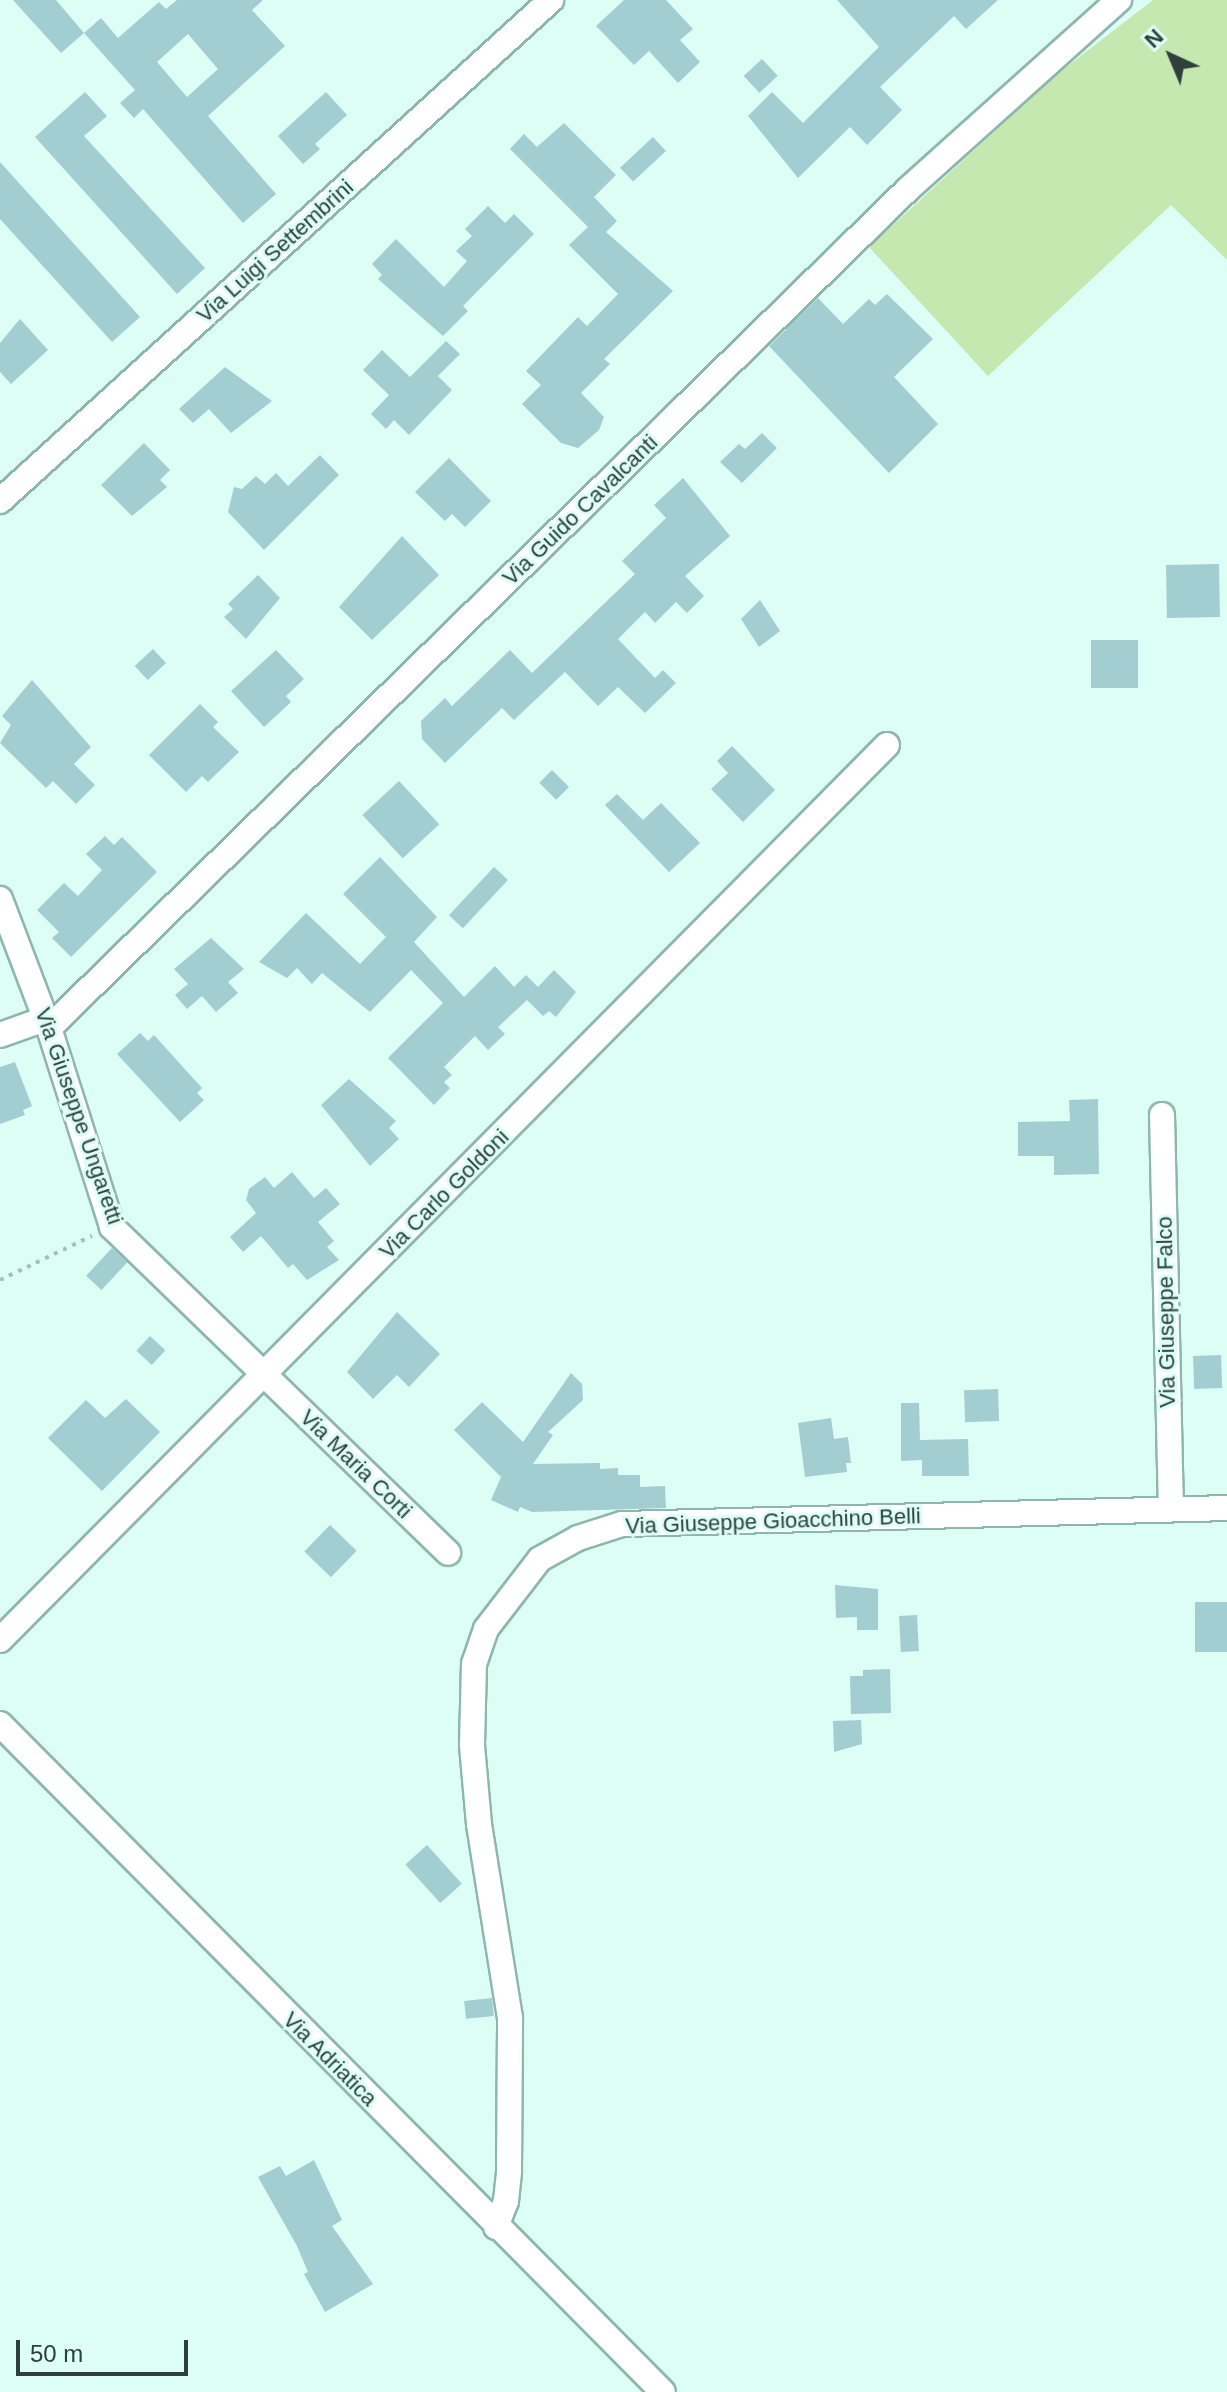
<!DOCTYPE html>
<style>
body{margin:0}
#map{position:relative;width:1227px;height:2392px;overflow:hidden;background:#dcfef5;font-family:Helvetica,sans-serif}
div>[style]{position:absolute}
[style*='--x']{left:calc(var(--x)*1px);top:calc(var(--y)*1px);width:calc(var(--w)*1px);rotate:calc(var(--a)*1deg)}
.green>*{inset:0;background:#c5e7b0}
.building>*{inset:0;background:#a2ced1;transform-origin:0 0}
.path>*{height:4px;margin-top:-2px;transform-origin:0;background:repeating-linear-gradient(90deg,#a5c2ba 0 4px,transparent 0 10px)}
.roads{filter:drop-shadow(2px 0 #8db6ac) drop-shadow(-2px 0 #8db6ac) drop-shadow(0 2px #8db6ac) drop-shadow(0 -2px #8db6ac)}
.minor>*{height:24px;margin:-12px;padding:0 12px;transform-origin:12px;border-radius:12px;background:#fff}
span{translate:-50% -50%;white-space:nowrap;text-align:center;line-height:1.15;-webkit-text-stroke:6px #dcfef5;paint-order:stroke}
.street-label{font-size:22px;color:#2f403c}
.north{position:absolute;left:1131px;top:16px;width:80px;height:80px;-webkit-text-stroke:6px #dcfef5;paint-order:stroke;rotate:316deg;font-size:22px;font-weight:700;line-height:32px;text-align:center;color:#2f403c}
.north::after{content:'';display:block;margin:auto;width:28px;height:36px;background:#2f403c;clip-path:polygon(50% 0,100% 100%,50% 72%,0 100%)}
.scale{position:absolute;left:16px;top:2340px;width:172px;height:36px;box-sizing:border-box;border:4px solid #2f403c;border-top:0;padding-left:10px;font-size:24px;line-height:28px;white-space:nowrap;color:#2f403c;-webkit-text-stroke:6px #dcfef5;paint-order:stroke}
</style>
<div id="map">
<div class="green">
<div style="clip-path:polygon(1153px 0,1227px 0,1227px 260px,1171px 205px,988px 376px,869px 247px,1056px 75px)"></div>
</div>
<div class="building">
<div style="clip-path:polygon(13px 0,56px 0,84px 33px,61px 53px)"></div>
<div style="clip-path:polygon(evenodd,177px 0,263px 0,252px 10px,285px 46px,208px 116px,276px 194px,243px 223px,143px 109px,134px 118px,120px 103px,135px 90px,84px 33px,101px 18px,118px 38px,159px 2px,166px 9px,177px 0,188px 34px,218px 69px,187px 97px,157px 62px,188px 34px)"></div>
<div style="clip-path:polygon(624px 0,666px 0,693px 29px,680px 40px,700px 62px,678px 83px,649px 51px,634px 65px,596px 26px)"></div>
<div style="clip-path:polygon(837px 0,998px 0,966px 29px,954px 16px,880px 87px,902px 110px,867px 145px,850px 127px,798px 178px,748px 116px,772px 92px,803px 123px,879px 47px)"></div>
<div style="left:762px;top:59px;width:23px;height:25px;rotate:47deg"></div>
<div style="clip-path:polygon(85px 92px,107px 116px,84px 136px,205px 268px,177px 294px,35px 137px)"></div>
<div style="clip-path:polygon(326px 92px,347px 115px,315px 144px,320px 149px,303px 164px,278px 136px)"></div>
<div style="clip-path:polygon(564px 123px,616px 175px,594px 197px,617px 221px,606px 232px,673px 291px,604px 359px,610px 364px,581px 393px,604px 417px,599px 430px,578px 448px,561px 443px,522px 404px,541px 385px,526px 371px,578px 317px,587px 326px,618px 294px,569px 245px,588px 227px,510px 149px,524px 134px,537px 147px)"></div>
<div style="left:653px;top:137px;width:19px;height:45px;rotate:47deg"></div>
<div style="clip-path:polygon(0 162px,140px 317px,112px 342px,0 219px)"></div>
<div style="clip-path:polygon(488px 206px,505px 223px,514px 214px,534px 234px,463px 306px,468px 311px,443px 336px,378px 279px,382px 275px,372px 264px,396px 239px,444px 287px,467px 261px,456px 251px,472px 236px,465px 229px)"></div>
<div style="clip-path:polygon(887px 294px,933px 339px,894px 377px,938px 424px,889px 473px,769px 346px,818px 298px,843px 324px,869px 299px,875px 305px)"></div>
<div style="clip-path:polygon(20px 319px,48px 350px,11px 384px,0 372px,0 343px)"></div>
<div style="clip-path:polygon(446px 341px,460px 354px,438px 376px,452px 390px,409px 435px,394px 420px,386px 429px,371px 414px,389px 395px,363px 370px,382px 350px,410px 377px)"></div>
<div style="clip-path:polygon(225px 367px,272px 401px,231px 433px,209px 409px,193px 423px,179px 409px)"></div>
<div style="clip-path:polygon(762px 433px,777px 448px,742px 483px,720px 462px,739px 444px,745px 449px)"></div>
<div style="clip-path:polygon(144px 443px,170px 470px,160px 480px,167px 487px,132px 516px,101px 485px)"></div>
<div style="clip-path:polygon(320px 455px,339px 475px,264px 550px,228px 512px,234px 487px,242px 489px,256px 476px,265px 484px,276px 473px,288px 486px)"></div>
<div style="clip-path:polygon(449px 458px,491px 501px,465px 527px,452px 514px,445px 521px,415px 492px)"></div>
<div style="clip-path:polygon(683px 478px,730px 536px,685px 576px,704px 596px,687px 613px,676px 602px,655px 623px,645px 612px,618px 639px,655px 678px,663px 670px,676px 683px,645px 713px,618px 687px,598px 706px,565px 672px,514px 720px,502px 708px,445px 763px,422px 739px,421px 721px,445px 698px,452px 706px,510px 650px,532px 673px,635px 574px,622px 561px,666px 518px,654px 505px)"></div>
<div style="clip-path:polygon(402px 536px,439px 575px,372px 640px,339px 607px)"></div>
<div style="left:1219px;top:564px;width:53px;height:53px;rotate:89deg"></div>
<div style="clip-path:polygon(258px 575px,280px 598px,246px 639px,224px 617px,233px 609px,228px 604px)"></div>
<div style="clip-path:polygon(760px 600px,780px 631px,759px 647px,741px 619px)"></div>
<div style="left:1091px;top:640px;width:47px;height:48px"></div>
<div style="left:153px;top:649px;width:19px;height:25px;rotate:47deg"></div>
<div style="clip-path:polygon(276px 650px,304px 679px,286px 696px,291px 702px,264px 727px,231px 691px)"></div>
<div style="clip-path:polygon(32px 680px,91px 747px,74px 764px,95px 785px,76px 804px,53px 781px,46px 788px,0 743px,11px 725px,2px 716px)"></div>
<div style="clip-path:polygon(200px 704px,218px 722px,213px 727px,239px 752px,208px 782px,202px 776px,186px 792px,149px 755px)"></div>
<div style="clip-path:polygon(732px 746px,775px 790px,743px 822px,711px 789px,728px 773px,717px 761px)"></div>
<div style="left:552px;top:770px;width:24px;height:18px;rotate:45deg"></div>
<div style="left:399px;top:781px;width:59px;height:50px;rotate:47deg"></div>
<div style="clip-path:polygon(617px 794px,643px 820px,661px 803px,700px 843px,669px 872px,605px 805px)"></div>
<div style="clip-path:polygon(105px 836px,114px 845px,122px 837px,157px 872px,71px 957px,52px 938px,59px 932px,37px 910px,64px 883px,78px 896px,102px 870px,86px 854px)"></div>
<div style="clip-path:polygon(380px 857px,437px 917px,414px 942px,464px 997px,495px 966px,514px 987px,526px 975px,538px 987px,554px 970px,576px 992px,556px 1017px,549px 1011px,543px 1016px,527px 1000px,498px 1027px,505px 1034px,488px 1050px,475px 1036px,444px 1067px,452px 1075px,444px 1082px,450px 1088px,434px 1105px,388px 1058px,443px 1003px,411px 970px,370px 1012px,322px 973px,312px 984px,297px 968px,287px 978px,259px 962px,306px 913px,360px 964px,386px 937px,343px 894px)"></div>
<div style="left:494px;top:867px;width:19px;height:66px;rotate:43deg"></div>
<div style="clip-path:polygon(211px 938px,244px 969px,228px 982px,238px 993px,216px 1012px,202px 996px,187px 1009px,175px 995px,188px 984px,174px 969px)"></div>
<div style="clip-path:polygon(140px 1033px,148px 1041px,154px 1035px,202px 1088px,197px 1093px,204px 1100px,180px 1122px,117px 1054px)"></div>
<div style="clip-path:polygon(15px 1062px,32px 1106px,23px 1110px,25px 1115px,0 1124px,0 1067px)"></div>
<div style="clip-path:polygon(349px 1079px,396px 1121px,389px 1128px,399px 1139px,370px 1166px,321px 1105px)"></div>
<div style="clip-path:polygon(1098px 1099px,1099px 1174px,1054px 1175px,1054px 1156px,1018px 1156px,1018px 1122px,1070px 1121px,1069px 1100px)"></div>
<div style="clip-path:polygon(292px 1172px,314px 1198px,326px 1188px,340px 1204px,318px 1222px,334px 1241px,327px 1247px,339px 1260px,307px 1280px,293px 1264px,288px 1268px,261px 1236px,243px 1252px,230px 1237px,256px 1213px,246px 1200px,249px 1189px,265px 1177px,274px 1188px)"></div>
<div style="left:112px;top:1248px;width:21px;height:38px;rotate:43deg"></div>
<div style="clip-path:polygon(397px 1312px,440px 1354px,409px 1387px,397px 1375px,373px 1399px,347px 1372px)"></div>
<div style="left:150px;top:1336px;width:21px;height:20px;rotate:43deg"></div>
<div style="left:1221px;top:1355px;width:33px;height:28px;rotate:88deg"></div>
<div style="clip-path:polygon(571px 1373px,582px 1384px,583px 1400px,548px 1432px,553px 1435px,533px 1464px,600px 1463px,600px 1469px,618px 1468px,618px 1475px,640px 1475px,640px 1487px,665px 1486px,666px 1508px,532px 1512px,520px 1507px,518px 1512px,491px 1500px,501px 1477px,454px 1430px,482px 1402px,523px 1442px)"></div>
<div style="left:998px;top:1389px;width:32px;height:34px;rotate:88deg"></div>
<div style="clip-path:polygon(126px 1399px,160px 1432px,102px 1491px,48px 1438px,86px 1400px,105px 1418px)"></div>
<div style="clip-path:polygon(901px 1403px,919px 1403px,920px 1440px,968px 1439px,969px 1476px,922px 1476px,922px 1460px,901px 1461px)"></div>
<div style="clip-path:polygon(831px 1418px,834px 1439px,848px 1437px,851px 1463px,846px 1463px,847px 1472px,805px 1477px,798px 1423px)"></div>
<div style="left:330px;top:1525px;width:37px;height:37px;rotate:44deg"></div>
<div style="clip-path:polygon(835px 1585px,878px 1589px,878px 1630px,857px 1630px,857px 1617px,836px 1618px)"></div>
<div style="left:1227px;top:1602px;width:50px;height:32px;rotate:90deg"></div>
<div style="left:917px;top:1615px;width:36px;height:18px;rotate:87deg"></div>
<div style="clip-path:polygon(890px 1669px,891px 1713px,851px 1714px,850px 1676px,863px 1676px,863px 1670px)"></div>
<div style="clip-path:polygon(861px 1720px,862px 1744px,834px 1752px,833px 1721px)"></div>
<div style="left:427px;top:1845px;width:52px;height:29px;rotate:48deg"></div>
<div style="left:492px;top:1998px;width:18px;height:28px;rotate:84deg"></div>
<div style="clip-path:polygon(314px 2160px,342px 2220px,332px 2226px,373px 2284px,325px 2312px,304px 2274px,308px 2272px,297px 2246px,258px 2177px,280px 2166px,286px 2176px)"></div>
</div>
<div class="path">
<div style="--x:0;--y:1280;--w:102;--a:-25.6"></div>
</div>
<div class="roads">
<div class="minor">
<div style="--x:0;--y:501;--w:745;--a:-42.28"></div>
<div style="--x:0;--y:899;--w:138;--a:69.2"></div>
<div style="--x:49;--y:1028;--w:209;--a:72.4"></div>
<div style="--x:112;--y:1227;--w:468;--a:44.1"></div>
<div style="--x:49;--y:1028;--w:1199;--a:-44.32"></div>
<div style="--x:907;--y:190;--w:285;--a:-41.9"></div>
<div style="--x:0;--y:1035;--w:48;--a:-19.6"></div>
<div style="--x:1162;--y:1115;--w:394;--a:88.7"></div>
<div style="--x:0;--y:1640;--w:1260;--a:-45.26"></div>
<div style="--x:0;--y:1724;--w:941;--a:45.22"></div>
<div style="--x:496;--y:2227;--w:28;--a:-69"></div>
<div style="--x:506;--y:2201;--w:30;--a:-84"></div>
<div style="--x:509;--y:2171;--w:153;--a:-89.6"></div>
<div style="--x:510;--y:2018;--w:196;--a:-99.1"></div>
<div style="--x:479;--y:1824;--w:79;--a:-95.1"></div>
<div style="--x:472;--y:1745;--w:81;--a:-88.6"></div>
<div style="--x:474;--y:1664;--w:37;--a:-71"></div>
<div style="--x:486;--y:1629;--w:88;--a:-52.4"></div>
<div style="--x:540;--y:1559;--w:43;--a:-28.9"></div>
<div style="--x:578;--y:1538;--w:46;--a:-17.7"></div>
<div style="--x:622;--y:1524;--w:605;--a:-1.51"></div>
</div>
</div>
<div class="street-label">
<span style="left:275px;top:251px;rotate:-42deg">Via Luigi Settembrini</span>
<span style="left:580px;top:510px;rotate:-44deg">Via Guido Cavalcanti</span>
<span style="left:79px;top:1116px;rotate:71deg">Via Giuseppe Ungaretti</span>
<span style="left:444px;top:1194px;rotate:-45deg">Via Carlo Goldoni</span>
<span style="left:1166px;top:1312px;rotate:-91deg">Via Giuseppe Falco</span>
<span style="left:356px;top:1464px;rotate:44deg">Via Maria Corti</span>
<span style="left:773px;top:1521px;rotate:-2deg">Via Giuseppe Gioacchino Belli</span>
<span style="left:330px;top:2059px;rotate:45deg">Via Adriatica</span>
</div>
<div class="north">N</div>
<div class="scale">50 m</div>
</div>
